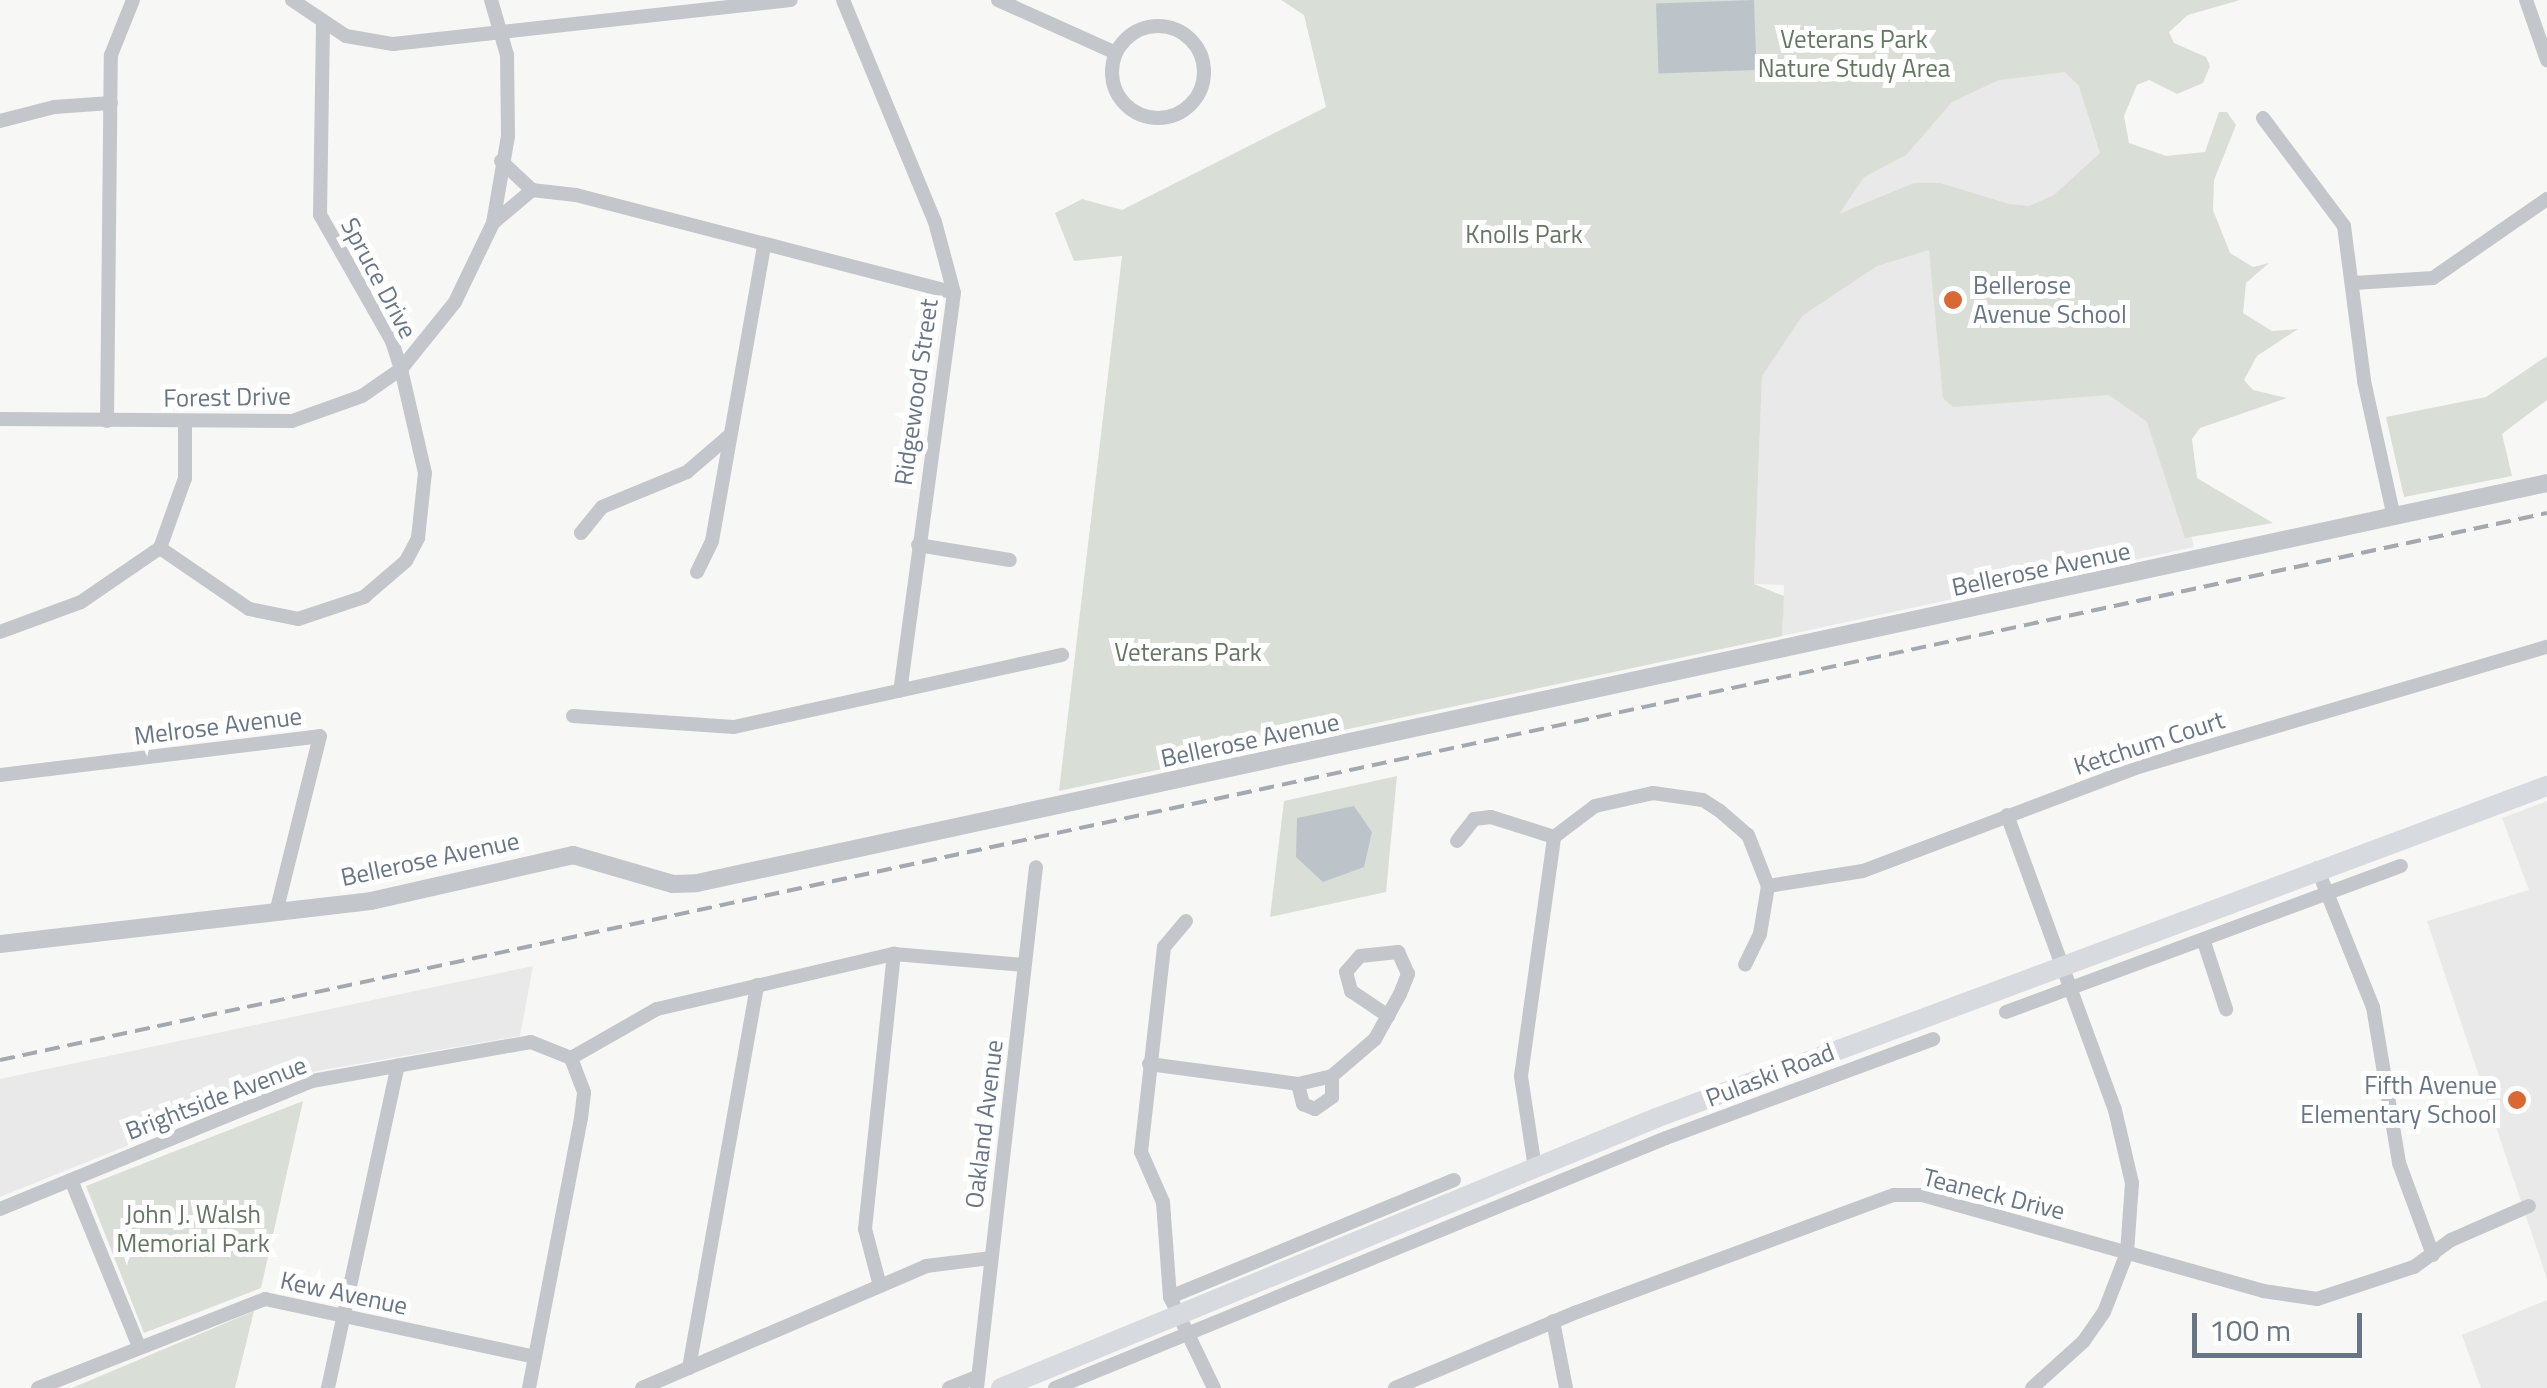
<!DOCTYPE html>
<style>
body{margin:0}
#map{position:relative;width:2547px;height:1388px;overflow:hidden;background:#f7f8f5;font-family:"Titillium Web",sans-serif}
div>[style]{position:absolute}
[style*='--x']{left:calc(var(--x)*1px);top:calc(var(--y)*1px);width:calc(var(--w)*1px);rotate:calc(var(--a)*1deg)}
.built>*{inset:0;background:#e8e9e8}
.green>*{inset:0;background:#d9ded6}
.water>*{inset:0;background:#bcc4ca;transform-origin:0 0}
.minor>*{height:14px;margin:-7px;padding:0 7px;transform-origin:7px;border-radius:7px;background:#c3c6ca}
.minor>.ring{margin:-7px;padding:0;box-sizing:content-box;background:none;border:14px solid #c3c6ca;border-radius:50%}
.tertiary>*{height:18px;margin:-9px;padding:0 9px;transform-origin:9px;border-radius:9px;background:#c3c6ca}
.secondary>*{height:20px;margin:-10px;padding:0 10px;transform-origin:10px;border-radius:10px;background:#d7dade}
.rail>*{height:4px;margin-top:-2px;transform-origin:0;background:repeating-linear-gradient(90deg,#a4a9af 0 15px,transparent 0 23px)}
.dots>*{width:28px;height:28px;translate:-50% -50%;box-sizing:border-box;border:5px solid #fff;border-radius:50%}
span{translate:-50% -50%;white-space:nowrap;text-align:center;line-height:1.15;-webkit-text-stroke:10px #fff;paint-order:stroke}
.park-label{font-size:25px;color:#657763}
.street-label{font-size:25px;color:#687584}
.poi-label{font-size:25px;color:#687584}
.left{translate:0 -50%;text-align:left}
.right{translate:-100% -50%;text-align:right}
.scale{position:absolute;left:2192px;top:1313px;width:170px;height:45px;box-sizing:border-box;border:5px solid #687584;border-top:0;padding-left:12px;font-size:30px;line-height:35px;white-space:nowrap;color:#687584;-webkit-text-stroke:8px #fff;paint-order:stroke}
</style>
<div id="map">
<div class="built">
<div style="clip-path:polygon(2075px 47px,2194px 547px,1782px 636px,1784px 585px,1754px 584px,1763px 349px,1797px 126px)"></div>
<div style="clip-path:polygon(2547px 801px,2547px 1279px,2427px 921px,2529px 890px,2502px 818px)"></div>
<div style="clip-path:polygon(533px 966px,520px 1036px,311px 1072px,0 1197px,0 1079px)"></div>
<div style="clip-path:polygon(2547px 1300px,2547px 1388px,2481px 1388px,2462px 1335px)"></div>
</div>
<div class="green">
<div style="clip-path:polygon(evenodd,1281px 0,2240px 0,2188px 15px,2169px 32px,2174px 43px,2206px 57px,2210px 66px,2203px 83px,2177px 94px,2149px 80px,2137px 85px,2124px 116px,2129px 143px,2166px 156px,2205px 152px,2219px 112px,2227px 112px,2236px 125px,2214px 180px,2213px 210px,2230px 253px,2253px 267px,2269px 263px,2246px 283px,2243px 313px,2272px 331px,2298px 329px,2257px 356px,2244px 380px,2253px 390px,2287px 398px,2200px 428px,2192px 439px,2197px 478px,2273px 523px,2185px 538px,2147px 422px,2109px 395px,1953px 407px,1943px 398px,1929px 250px,1877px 266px,1802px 316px,1762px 376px,1754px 584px,1784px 596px,1782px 636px,1059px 791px,1122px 256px,1074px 261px,1055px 213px,1082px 199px,1122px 210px,1326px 107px,1304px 15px,1281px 0,2065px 72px,2079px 86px,2100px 153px,2054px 195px,2029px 206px,2009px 204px,1940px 183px,1914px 183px,1839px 214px,1864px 177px,1906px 155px,1952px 102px,1999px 80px,2065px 72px)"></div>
<div style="clip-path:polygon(2547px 356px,2547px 400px,2502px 434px,2512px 476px,2404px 497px,2386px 417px,2486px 397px)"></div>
<div style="clip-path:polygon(1397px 776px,1386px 892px,1270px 917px,1284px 801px)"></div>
<div style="clip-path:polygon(303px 1101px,261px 1288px,144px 1333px,86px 1186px)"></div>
<div style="clip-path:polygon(254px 1311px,235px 1388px,72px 1388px)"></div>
</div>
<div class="water">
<div style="left:1754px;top:0;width:70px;height:98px;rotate:88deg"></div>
<div style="clip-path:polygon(1354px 806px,1372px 832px,1364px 867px,1323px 882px,1296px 857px,1297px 818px)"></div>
</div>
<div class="minor">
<div style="--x:292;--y:0;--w:65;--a:33.7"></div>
<div style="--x:346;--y:36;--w:48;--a:9.7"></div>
<div style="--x:393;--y:44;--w:400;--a:-6.3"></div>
<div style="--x:843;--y:0;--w:240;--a:67.5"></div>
<div style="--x:935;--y:222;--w:73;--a:75"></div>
<div style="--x:954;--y:293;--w:401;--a:97.7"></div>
<div style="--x:998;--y:0;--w:129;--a:24.2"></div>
<div style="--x:2526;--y:0;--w:64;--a:70.7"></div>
<div class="ring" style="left:1112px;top:26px;width:78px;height:78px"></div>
<div style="--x:2263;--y:118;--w:135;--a:53.1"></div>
<div style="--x:2344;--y:226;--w:156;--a:82.6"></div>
<div style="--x:2364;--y:381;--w:140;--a:77.6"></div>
<div style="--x:0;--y:121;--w:56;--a:-14.5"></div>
<div style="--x:54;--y:107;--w:57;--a:-4"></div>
<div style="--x:501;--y:161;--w:42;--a:43.1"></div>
<div style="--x:532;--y:190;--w:44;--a:6.5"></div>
<div style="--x:576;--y:195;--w:390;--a:14.5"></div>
<div style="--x:493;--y:223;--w:51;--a:-40.2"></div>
<div style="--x:2354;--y:283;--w:79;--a:-3.6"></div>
<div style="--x:2433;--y:278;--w:139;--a:-34.7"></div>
<div style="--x:0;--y:419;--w:292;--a:0.4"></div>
<div style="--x:292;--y:421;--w:74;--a:-19.7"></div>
<div style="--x:362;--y:396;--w:47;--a:-34.7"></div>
<div style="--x:401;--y:369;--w:86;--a:-51.1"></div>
<div style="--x:455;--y:302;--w:88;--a:-64.3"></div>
<div style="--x:493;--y:223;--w:88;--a:-80.2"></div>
<div style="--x:508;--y:136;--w:81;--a:-90.7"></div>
<div style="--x:507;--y:55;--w:57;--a:-106.2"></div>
<div style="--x:107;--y:421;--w:366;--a:-89.4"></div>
<div style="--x:111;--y:55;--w:59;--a:-68.2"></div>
<div style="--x:581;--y:533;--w:33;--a:-51"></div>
<div style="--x:602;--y:507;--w:92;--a:-22.4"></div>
<div style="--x:687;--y:472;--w:57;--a:-40.7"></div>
<div style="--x:918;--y:545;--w:93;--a:9.3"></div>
<div style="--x:160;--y:548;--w:108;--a:34.4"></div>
<div style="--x:249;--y:609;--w:50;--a:11.5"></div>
<div style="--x:298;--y:619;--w:70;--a:-18.4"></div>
<div style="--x:364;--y:597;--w:55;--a:-40.6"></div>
<div style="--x:406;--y:561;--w:26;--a:-62"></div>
<div style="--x:418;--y:538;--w:65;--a:-83.9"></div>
<div style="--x:425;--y:473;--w:107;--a:-103"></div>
<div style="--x:401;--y:369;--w:29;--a:-108"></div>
<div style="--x:392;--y:341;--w:145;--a:-119.7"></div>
<div style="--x:320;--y:215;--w:190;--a:-89.1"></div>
<div style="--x:697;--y:572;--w:34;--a:-64"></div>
<div style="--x:712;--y:541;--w:300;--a:-80"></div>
<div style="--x:0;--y:632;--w:86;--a:-20.3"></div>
<div style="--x:81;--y:602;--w:96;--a:-34.4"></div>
<div style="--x:160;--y:548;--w:74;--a:-70.3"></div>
<div style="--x:185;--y:478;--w:56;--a:-90"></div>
<div style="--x:573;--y:716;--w:161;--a:3.9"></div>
<div style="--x:734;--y:727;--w:336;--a:-12.4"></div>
<div style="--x:0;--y:775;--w:322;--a:-6.9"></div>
<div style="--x:320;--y:736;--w:182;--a:104"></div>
<div style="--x:2007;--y:815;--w:314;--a:69.9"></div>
<div style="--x:2115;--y:1110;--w:75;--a:76.9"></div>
<div style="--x:2132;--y:1183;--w:70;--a:94.1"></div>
<div style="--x:2127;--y:1253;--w:63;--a:111.3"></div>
<div style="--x:2104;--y:1312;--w:35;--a:125"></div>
<div style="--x:2084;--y:1341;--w:70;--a:137.9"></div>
<div style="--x:1554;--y:837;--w:51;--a:-37.1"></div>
<div style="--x:1595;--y:806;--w:59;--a:-12.6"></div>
<div style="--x:1653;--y:793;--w:50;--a:8"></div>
<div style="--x:1703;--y:800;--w:20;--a:33"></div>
<div style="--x:1720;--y:811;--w:37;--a:41"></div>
<div style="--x:1748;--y:835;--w:55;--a:68.6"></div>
<div style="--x:1768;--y:886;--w:49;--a:99.5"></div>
<div style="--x:1760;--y:934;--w:34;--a:116"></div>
<div style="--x:1457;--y:841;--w:28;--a:-52"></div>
<div style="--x:1474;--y:819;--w:17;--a:-7"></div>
<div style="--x:1491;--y:817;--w:66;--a:17.6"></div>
<div style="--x:2317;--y:868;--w:150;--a:68.1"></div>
<div style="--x:2373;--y:1007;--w:158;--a:80.5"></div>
<div style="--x:2399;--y:1163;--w:98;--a:69.7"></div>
<div style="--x:1768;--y:886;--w:96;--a:-9"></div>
<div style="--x:1863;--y:871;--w:291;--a:-20.7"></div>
<div style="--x:2135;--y:768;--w:429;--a:-16.4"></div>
<div style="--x:1186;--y:921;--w:34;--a:130"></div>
<div style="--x:1164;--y:947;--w:206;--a:96.4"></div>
<div style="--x:1141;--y:1152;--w:55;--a:66.3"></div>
<div style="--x:1163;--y:1202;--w:95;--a:85.8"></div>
<div style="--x:1170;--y:1297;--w:101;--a:64.2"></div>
<div style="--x:2204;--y:942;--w:71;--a:71.8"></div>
<div style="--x:2006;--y:1012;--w:421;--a:-20.3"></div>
<div style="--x:571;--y:1058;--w:99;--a:-29.7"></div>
<div style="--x:657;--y:1009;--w:243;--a:-13.1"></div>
<div style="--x:894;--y:954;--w:131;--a:4.8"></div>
<div style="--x:1149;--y:1064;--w:150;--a:7.6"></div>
<div style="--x:1298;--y:1084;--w:35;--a:-13"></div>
<div style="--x:1332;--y:1076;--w:57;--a:-40.7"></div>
<div style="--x:1375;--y:1039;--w:51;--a:-60.9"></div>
<div style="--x:1400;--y:994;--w:22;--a:-68"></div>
<div style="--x:1408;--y:974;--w:24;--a:-114"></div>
<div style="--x:1398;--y:952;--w:38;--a:174"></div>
<div style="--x:1360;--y:956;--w:21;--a:131"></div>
<div style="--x:1346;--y:972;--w:20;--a:75"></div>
<div style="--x:1351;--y:991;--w:45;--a:34"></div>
<div style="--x:1298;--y:1084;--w:21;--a:76"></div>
<div style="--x:1303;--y:1104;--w:13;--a:23"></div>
<div style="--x:1315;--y:1109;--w:21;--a:-35"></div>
<div style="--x:1332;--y:1097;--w:21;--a:-90"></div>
<div style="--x:1535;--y:1168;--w:93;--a:-98.7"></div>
<div style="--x:1521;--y:1076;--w:241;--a:-82.1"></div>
<div style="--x:71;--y:1180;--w:180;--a:67.8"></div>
<div style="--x:0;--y:1209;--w:337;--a:-22.3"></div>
<div style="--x:312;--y:1081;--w:222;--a:-10.1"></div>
<div style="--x:531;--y:1042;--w:43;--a:21.8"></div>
<div style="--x:880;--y:1286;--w:59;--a:-104.7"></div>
<div style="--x:865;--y:1229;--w:277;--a:-84"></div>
<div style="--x:1170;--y:1297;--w:307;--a:-22.4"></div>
<div style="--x:1553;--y:1321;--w:68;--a:79"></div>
<div style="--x:689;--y:1368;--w:389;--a:-79.9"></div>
<div style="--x:38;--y:1388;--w:244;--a:-21.4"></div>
<div style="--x:265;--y:1299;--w:276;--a:12.1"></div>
<div style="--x:328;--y:1388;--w:330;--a:-77.8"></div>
<div style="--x:529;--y:1388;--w:275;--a:-79.1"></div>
<div style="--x:581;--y:1118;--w:26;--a:-83"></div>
<div style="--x:584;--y:1092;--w:36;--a:-111"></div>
<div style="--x:642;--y:1388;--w:309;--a:-23.2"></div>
<div style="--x:926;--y:1266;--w:64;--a:-7.1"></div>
<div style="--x:949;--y:1388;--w:31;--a:-22"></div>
<div style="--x:977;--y:1388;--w:524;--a:-83.54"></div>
<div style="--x:1055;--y:1388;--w:660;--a:-22.25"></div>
<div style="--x:1666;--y:1138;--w:285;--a:-20.3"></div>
<div style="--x:1395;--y:1388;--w:197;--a:-22.7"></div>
<div style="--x:1577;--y:1312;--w:338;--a:-20.3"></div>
<div style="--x:1894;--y:1195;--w:28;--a:0"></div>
<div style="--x:1922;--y:1195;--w:354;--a:15.7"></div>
<div style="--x:2263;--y:1291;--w:55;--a:8.4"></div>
<div style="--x:2317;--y:1299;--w:102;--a:-18.3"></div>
<div style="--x:2414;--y:1267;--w:46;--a:-36.1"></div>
<div style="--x:2451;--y:1240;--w:85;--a:-23.6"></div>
</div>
<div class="tertiary">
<div style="--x:0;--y:944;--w:373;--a:-6.6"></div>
<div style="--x:371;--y:901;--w:207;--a:-12.8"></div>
<div style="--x:573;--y:855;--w:104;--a:16.2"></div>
<div style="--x:673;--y:884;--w:24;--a:-2"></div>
<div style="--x:697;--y:883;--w:1893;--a:-12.2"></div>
</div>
<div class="secondary">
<div style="--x:1001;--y:1388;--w:708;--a:-22.4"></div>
<div style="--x:1656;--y:1118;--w:951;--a:-20.44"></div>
</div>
<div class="rail">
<div style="--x:0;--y:1060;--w:2605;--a:-12.12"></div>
</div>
<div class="dots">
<div style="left:1953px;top:300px;background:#d86934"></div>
<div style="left:2517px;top:1100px;background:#d86934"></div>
</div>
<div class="park-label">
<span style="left:1854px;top:54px">Veterans Park<br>Nature Study Area</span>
<span style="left:1524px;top:234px">Knolls Park</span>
<span style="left:1188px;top:652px">Veterans Park</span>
<span style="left:193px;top:1229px">John J. Walsh<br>Memorial Park</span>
</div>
<div class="street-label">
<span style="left:379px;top:278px;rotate:62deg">Spruce Drive</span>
<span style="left:916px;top:392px;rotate:-82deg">Ridgewood Street</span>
<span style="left:227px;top:397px;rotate:-1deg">Forest Drive</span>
<span style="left:2041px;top:569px;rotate:-12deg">Bellerose Avenue</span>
<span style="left:218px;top:726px;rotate:-7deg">Melrose Avenue</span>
<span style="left:1250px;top:740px;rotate:-12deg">Bellerose Avenue</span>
<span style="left:2149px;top:743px;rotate:-18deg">Ketchum Court</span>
<span style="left:430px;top:859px;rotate:-12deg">Bellerose Avenue</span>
<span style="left:1770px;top:1075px;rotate:-21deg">Pulaski Road</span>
<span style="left:216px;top:1098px;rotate:-21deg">Brightside Avenue</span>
<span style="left:984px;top:1124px;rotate:-83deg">Oakland Avenue</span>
<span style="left:1994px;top:1194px;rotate:14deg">Teaneck Drive</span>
<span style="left:344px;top:1293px;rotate:12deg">Kew Avenue</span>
</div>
<div class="poi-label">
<span class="left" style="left:1973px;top:300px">Bellerose<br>Avenue School</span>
<span class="right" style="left:2497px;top:1100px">Fifth Avenue<br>Elementary School</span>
</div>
<div class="scale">100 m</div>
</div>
